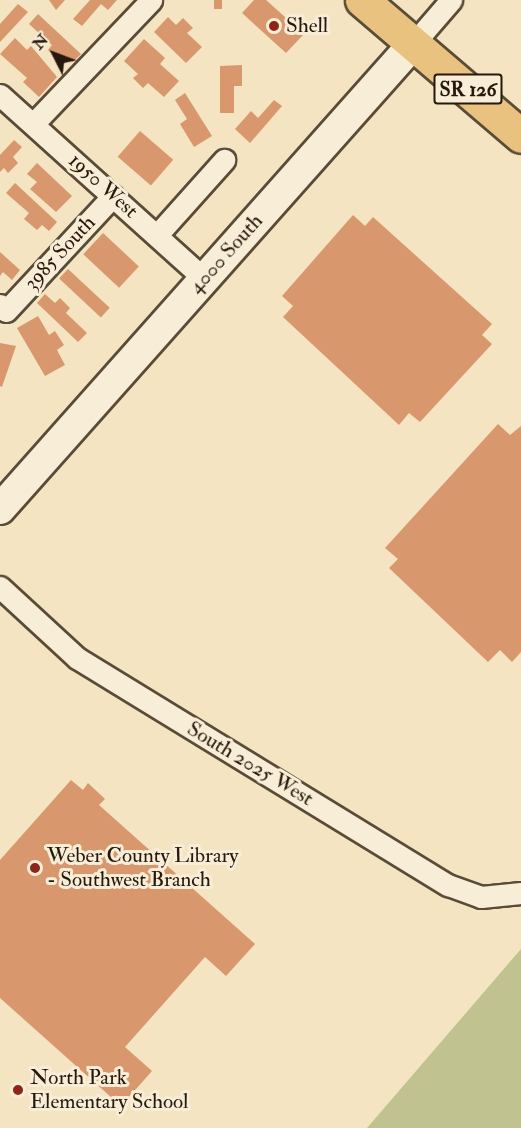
<!DOCTYPE html>
<style>
body{margin:0}
#map{position:relative;width:521px;height:1128px;overflow:hidden;background:#f4e4c1;font-family:"IM FELL Double Pica",serif}
div>[style]{position:absolute}
[style*='--x']{left:calc(var(--x)*1px);top:calc(var(--y)*1px);width:calc(var(--w)*1px);rotate:calc(var(--a)*1deg)}
.green>*{inset:0;background:#c0c28f}
.building>*{inset:0;background:#d9976e;transform-origin:0 0}
.roads{filter:drop-shadow(2px 0 #5a4b38) drop-shadow(-2px 0 #5a4b38) drop-shadow(0 2px #5a4b38) drop-shadow(0 -2px #5a4b38)}
.street>*{height:21px;margin:-10.5px;padding:0 10.5px;transform-origin:10.5px;border-radius:10.5px;background:#f8edd7}
.secondary>*{height:30px;margin:-15px;padding:0 15px;transform-origin:15px;border-radius:15px;background:#f8edd7}
.primary>*{height:33px;margin:-16.5px;padding:0 16.5px;transform-origin:16.5px;border-radius:16.5px;background:#eac280}
.dots>*{width:16px;height:16px;translate:-50% -50%;box-sizing:border-box;border:3px solid #f8edd7;border-radius:50%}
span{translate:-50% -50%;white-space:nowrap;text-align:center;line-height:1.15;-webkit-text-stroke:6px #f8edd7;paint-order:stroke}
.shield-label span{padding:2px 4px;background:#f8edd7;border:2px solid;border-radius:4px;-webkit-text-stroke-width:0}
.shield-label{font-size:20px;color:#27180b;font-weight:700}
.poi-label{font-size:21px;color:#27180b}
.left{translate:0 -50%;text-align:left}
.street-label{font-size:21px;color:#27180b}
.north{position:absolute;left:24px;top:24px;width:60px;height:60px;-webkit-text-stroke:4px #f8edd7;paint-order:stroke;rotate:312deg;font-size:16px;font-weight:700;line-height:24px;text-align:center;color:#27180b}
.north::after{content:'';display:block;margin:auto;width:21px;height:27px;background:#27180b;clip-path:polygon(50% 0,100% 100%,50% 72%,0 100%)}
</style>
<div id="map">
<div class="green">
<div style="clip-path:polygon(521px 949px,521px 1128px,367px 1128px)"></div>
</div>
<div class="building">
<div style="clip-path:polygon(49px 0,65px 0,56px 10px)"></div>
<div style="clip-path:polygon(90px 0,117px 0,108px 10px,101px 4px,82px 26px,73px 19px)"></div>
<div style="left:214px;top:0;width:8px;height:9px"></div>
<div style="clip-path:polygon(254px 0,266px 0,304px 34px,286px 53px,242px 13px)"></div>
<div style="clip-path:polygon(18px 4px,28px 12px,0 42px,0 24px)"></div>
<div style="clip-path:polygon(38px 14px,81px 54px,73px 62px,66px 56px,62px 62px,48px 50px,52px 45px,29px 24px)"></div>
<div style="clip-path:polygon(168px 17px,176px 25px,183px 18px,193px 28px,187px 33px,202px 47px,186px 63px,154px 32px)"></div>
<div style="clip-path:polygon(15px 38px,27px 50px,31px 46px,57px 77px,39px 97px,23px 82px,27px 78px,0 54px)"></div>
<div style="clip-path:polygon(144px 39px,165px 58px,160px 64px,179px 81px,164px 97px,148px 83px,143px 88px,133px 78px,138px 74px,124px 61px)"></div>
<div style="clip-path:polygon(242px 65px,242px 86px,234px 86px,234px 113px,220px 113px,220px 66px)"></div>
<div style="clip-path:polygon(185px 93px,212px 136px,194px 147px,180px 124px,187px 119px,175px 100px)"></div>
<div style="clip-path:polygon(274px 100px,282px 106px,250px 143px,235px 129px,251px 111px,258px 118px)"></div>
<div style="left:140px;top:131px;width:44px;height:34px;rotate:41deg"></div>
<div style="clip-path:polygon(14px 140px,22px 147px,13px 157px,18px 163px,8px 173px,4px 168px,0 172px,0 155px)"></div>
<div style="clip-path:polygon(37px 163px,72px 196px,56px 212px,30px 189px,37px 182px,27px 174px)"></div>
<div style="clip-path:polygon(15px 183px,57px 222px,49px 231px,42px 225px,37px 230px,24px 219px,29px 213px,6px 193px)"></div>
<div style="clip-path:polygon(353px 215px,365px 226px,373px 217px,492px 324px,482px 335px,492px 344px,420px 422px,409px 413px,399px 425px,283px 317px,293px 306px,282px 296px)"></div>
<div style="left:103px;top:233px;width:49px;height:29px;rotate:43deg"></div>
<div style="clip-path:polygon(0 252px,20px 270px,12px 280px,3px 272px,0 276px)"></div>
<div style="left:68px;top:269px;width:57px;height:13px;rotate:43deg"></div>
<div style="clip-path:polygon(45px 294px,55px 303px,60px 298px,70px 308px,66px 313px,87px 333px,78px 342px,37px 303px)"></div>
<div style="clip-path:polygon(38px 316px,49px 335px,55px 331px,64px 345px,57px 350px,65px 365px,45px 376px,17px 328px)"></div>
<div style="clip-path:polygon(0 343px,16px 346px,2px 387px,0 386px)"></div>
<div style="clip-path:polygon(498px 424px,510px 435px,521px 426px,521px 652px,512px 662px,500px 650px,488px 662px,389px 568px,398px 559px,385px 548px)"></div>
<div style="clip-path:polygon(71px 780px,83px 790px,88px 783px,105px 799px,99px 805px,255px 944px,226px 976px,205px 957px,125px 1047px,152px 1071px,121px 1106px,0 998px,0 860px)"></div>
</div>
<div class="roads">
<div class="street">
<div style="--x:414;--y:43;--w:57;--a:-49.3"></div>
<div style="--x:0;--y:95;--w:275;--a:42"></div>
<div style="--x:34;--y:123;--w:170;--a:-46.4"></div>
<div style="--x:157;--y:235;--w:101;--a:-48.2"></div>
<div style="--x:0;--y:305;--w:8;--a:45"></div>
<div style="--x:6;--y:311;--w:157;--a:-47.1"></div>
<div style="--x:0;--y:587;--w:105;--a:42.7"></div>
<div style="--x:77;--y:658;--w:435;--a:31.5"></div>
<div style="--x:448;--y:885;--w:35;--a:20"></div>
<div style="--x:481;--y:897;--w:40;--a:-5.7"></div>
</div>
<div class="secondary">
<div style="--x:0;--y:509;--w:623;--a:-48.38"></div>
</div>
<div class="primary">
<div style="--x:362;--y:0;--w:209;--a:40.5"></div>
</div>
</div>
<div class="dots">
<div style="left:274px;top:26px;background:#8f2418"></div>
<div style="left:35px;top:868px;background:#8f2418"></div>
<div style="left:18px;top:1090px;background:#8f2418"></div>
</div>
<div class="shield-label">
<span style="left:468px;top:89px">SR 126</span>
</div>
<div class="poi-label">
<span class="left" style="left:286px;top:26px">Shell</span>
<span class="left" style="left:47px;top:868px">Weber County Library<br>- Southwest Branch</span>
<span class="left" style="left:30px;top:1090px">North Park<br>Elementary School</span>
</div>
<div class="street-label">
<span style="left:103px;top:186px;rotate:42deg">1950 West</span>
<span style="left:60px;top:253px;rotate:-47deg">3985 South</span>
<span style="left:226px;top:254px;rotate:-48deg">4000 South</span>
<span style="left:250px;top:764px;rotate:31deg">South 2025 West</span>
</div>
<div class="north">N</div>
</div>
